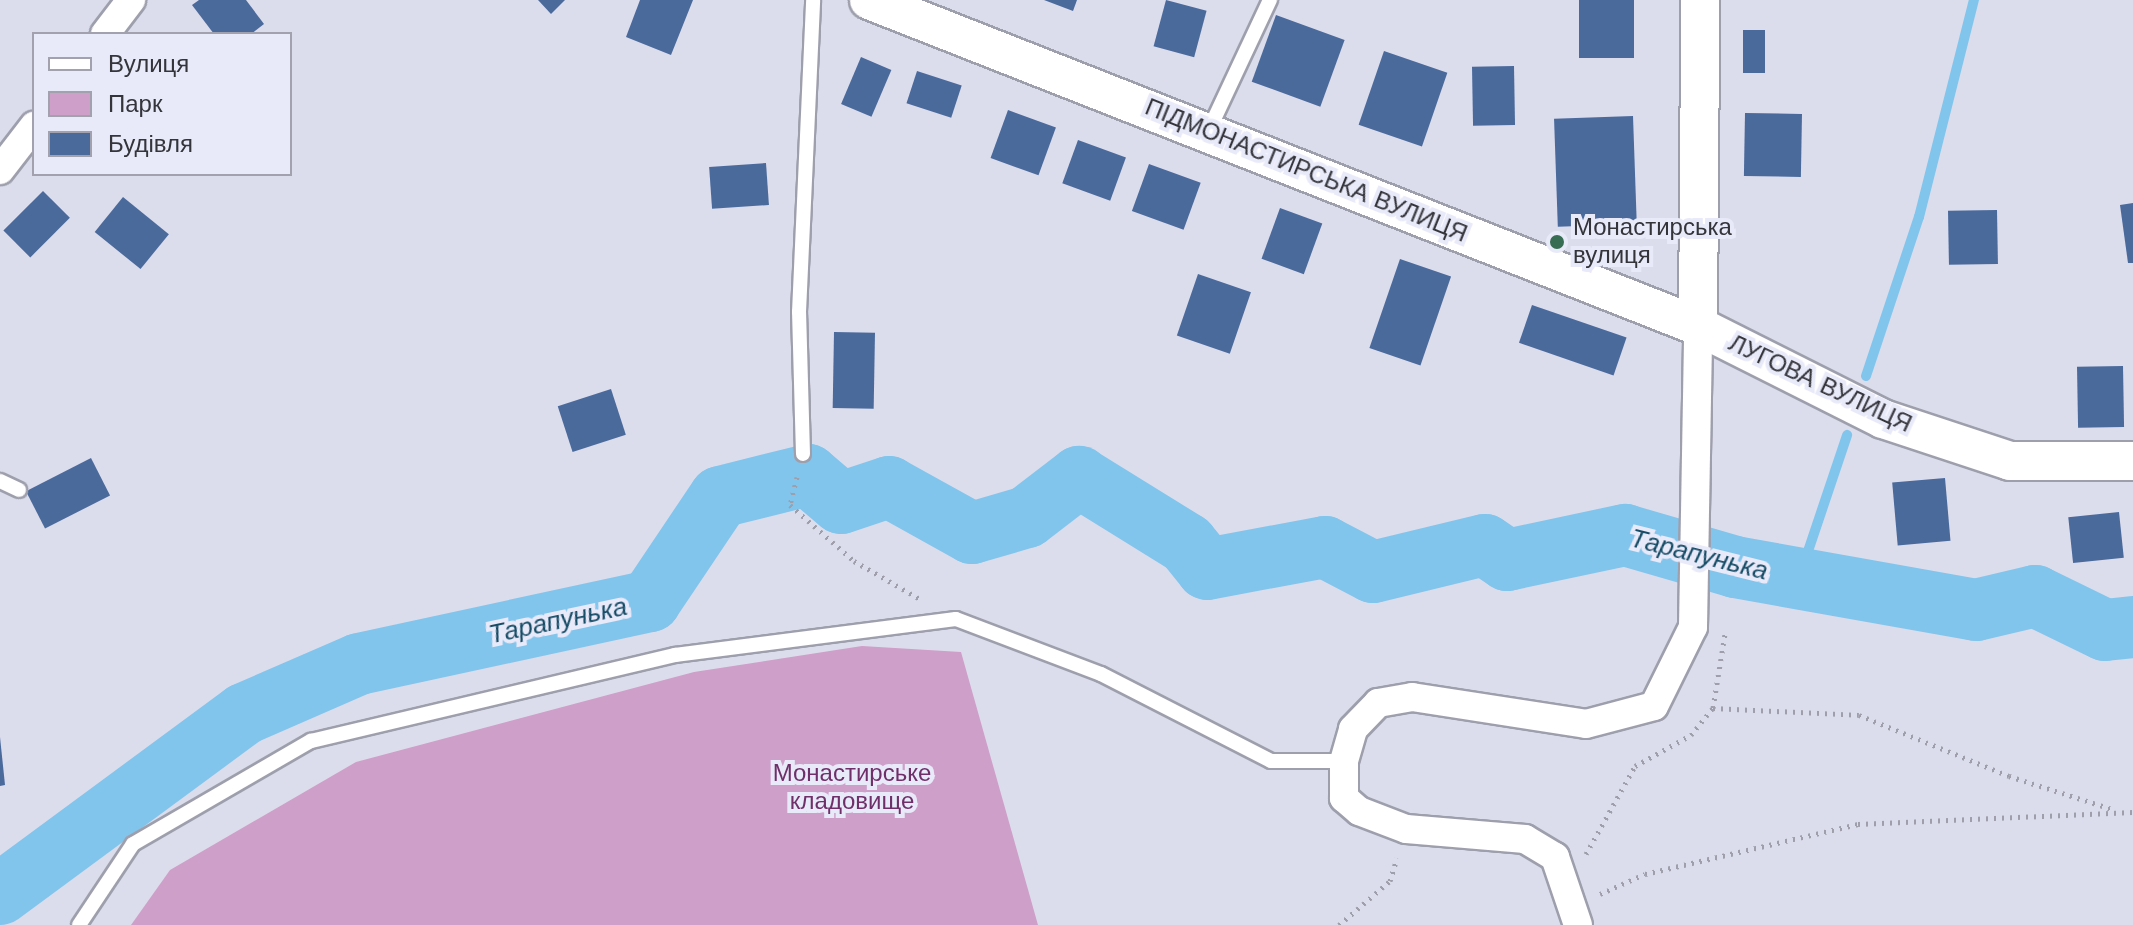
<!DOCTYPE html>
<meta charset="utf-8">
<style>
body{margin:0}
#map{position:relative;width:2133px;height:925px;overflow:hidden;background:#dcddec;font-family:"Work Sans",sans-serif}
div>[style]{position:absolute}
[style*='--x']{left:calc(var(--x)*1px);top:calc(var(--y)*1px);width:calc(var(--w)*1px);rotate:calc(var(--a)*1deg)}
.green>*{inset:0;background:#ce9fc9}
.stream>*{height:10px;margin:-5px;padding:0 5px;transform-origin:5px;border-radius:5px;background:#82c5ec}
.river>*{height:62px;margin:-31px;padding:0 31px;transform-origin:31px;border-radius:31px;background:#82c5ec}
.building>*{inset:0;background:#4a6a9c;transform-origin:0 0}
.path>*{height:5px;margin-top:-2.5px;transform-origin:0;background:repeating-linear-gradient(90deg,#9e9fab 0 2px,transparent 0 8px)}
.roads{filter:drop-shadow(2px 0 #9e9fad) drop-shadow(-2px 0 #9e9fad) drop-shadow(0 2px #9e9fad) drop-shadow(0 -2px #9e9fad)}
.lane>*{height:14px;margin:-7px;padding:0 7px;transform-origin:7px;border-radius:7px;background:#fff}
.street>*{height:28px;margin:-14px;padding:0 14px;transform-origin:14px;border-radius:14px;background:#fff}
.secondary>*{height:38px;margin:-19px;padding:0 19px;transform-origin:19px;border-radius:19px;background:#fff}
.dots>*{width:22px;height:22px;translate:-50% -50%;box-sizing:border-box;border:4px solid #e9eaf9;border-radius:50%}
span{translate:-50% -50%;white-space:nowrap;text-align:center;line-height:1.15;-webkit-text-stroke:8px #e9eaf9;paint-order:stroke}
.street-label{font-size:24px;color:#34353b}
.poi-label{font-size:24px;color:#34353b}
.left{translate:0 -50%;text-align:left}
.park-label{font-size:24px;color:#6f306a}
.water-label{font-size:26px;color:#164c66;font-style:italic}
.legend{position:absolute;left:32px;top:32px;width:260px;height:144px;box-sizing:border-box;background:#e9eaf9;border:2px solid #a1a2ad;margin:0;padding:10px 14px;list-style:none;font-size:24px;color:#34353b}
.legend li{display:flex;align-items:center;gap:16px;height:40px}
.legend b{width:40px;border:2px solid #a1a2ad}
</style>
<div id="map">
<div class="green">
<div style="clip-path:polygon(862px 646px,961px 652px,1038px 925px,131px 925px,170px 870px,356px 762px,694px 672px)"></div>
</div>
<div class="stream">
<div style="--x:1866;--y:376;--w:168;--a:-71.6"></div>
<div style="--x:1919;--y:217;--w:224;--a:-75.8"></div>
<div style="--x:1799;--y:578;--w:151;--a:-71.4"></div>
</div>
<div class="river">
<div style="--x:0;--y:894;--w:303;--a:-36.4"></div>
<div style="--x:244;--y:714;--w:125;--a:-23.5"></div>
<div style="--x:359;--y:664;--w:298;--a:-12.2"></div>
<div style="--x:650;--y:601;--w:125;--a:-56.1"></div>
<div style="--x:720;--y:497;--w:91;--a:-14"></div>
<div style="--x:808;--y:475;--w:43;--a:40.3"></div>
<div style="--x:841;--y:503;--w:51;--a:-18.4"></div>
<div style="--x:889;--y:487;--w:95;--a:29"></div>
<div style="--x:972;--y:533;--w:57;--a:-16.2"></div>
<div style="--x:1027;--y:517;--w:66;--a:-37.6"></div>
<div style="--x:1079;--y:477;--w:127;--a:31.8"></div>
<div style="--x:1187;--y:544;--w:32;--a:51"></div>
<div style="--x:1207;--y:569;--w:120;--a:-10.6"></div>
<div style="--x:1325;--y:547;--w:54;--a:27.5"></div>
<div style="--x:1373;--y:572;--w:115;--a:-13.6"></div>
<div style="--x:1485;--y:545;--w:27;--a:34"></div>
<div style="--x:1507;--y:560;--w:121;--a:-12"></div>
<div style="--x:1625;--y:535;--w:115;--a:16.2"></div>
<div style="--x:1735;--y:567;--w:245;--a:10.1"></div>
<div style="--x:1976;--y:610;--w:61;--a:-13.3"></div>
<div style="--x:2035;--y:596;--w:78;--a:25.9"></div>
<div style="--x:2105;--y:630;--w:28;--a:-6"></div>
</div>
<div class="building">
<div style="clip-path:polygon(199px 0,246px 0,264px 24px,251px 34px,214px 34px,192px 5px)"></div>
<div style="clip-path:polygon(538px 0,565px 0,551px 14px)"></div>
<div style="clip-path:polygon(640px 0,693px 0,671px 55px,626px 37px)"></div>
<div style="clip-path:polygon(1044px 0,1077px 0,1073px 11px)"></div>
<div style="left:1166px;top:0;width:42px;height:48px;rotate:15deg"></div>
<div style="left:1579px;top:0;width:55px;height:58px"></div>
<div style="left:1276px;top:15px;width:73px;height:71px;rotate:20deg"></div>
<div style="left:1743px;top:30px;width:22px;height:43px"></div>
<div style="left:1384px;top:51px;width:67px;height:78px;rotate:19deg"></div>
<div style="left:861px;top:57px;width:33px;height:51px;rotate:23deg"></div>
<div style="left:1514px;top:66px;width:59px;height:42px;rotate:89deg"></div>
<div style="left:917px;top:71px;width:47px;height:34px;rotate:18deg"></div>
<div style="left:1008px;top:110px;width:51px;height:51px;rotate:20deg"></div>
<div style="left:1745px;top:113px;width:57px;height:63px;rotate:1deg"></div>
<div style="left:1633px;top:116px;width:108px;height:79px;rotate:88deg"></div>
<div style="left:1078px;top:140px;width:51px;height:46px;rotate:20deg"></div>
<div style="left:766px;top:163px;width:42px;height:57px;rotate:86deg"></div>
<div style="left:1149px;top:164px;width:55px;height:50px;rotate:20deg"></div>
<div style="left:43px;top:191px;width:38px;height:56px;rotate:45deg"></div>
<div style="left:123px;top:197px;width:59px;height:45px;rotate:39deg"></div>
<div style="clip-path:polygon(2133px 203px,2133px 263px,2128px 263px,2120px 205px)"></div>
<div style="left:1280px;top:208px;width:45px;height:54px;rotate:20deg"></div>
<div style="left:1997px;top:210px;width:54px;height:49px;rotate:89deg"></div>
<div style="left:1400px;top:259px;width:54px;height:94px;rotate:19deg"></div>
<div style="left:1198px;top:274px;width:56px;height:65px;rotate:19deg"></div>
<div style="left:1532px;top:305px;width:100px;height:40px;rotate:19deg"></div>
<div style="left:834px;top:332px;width:41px;height:76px;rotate:1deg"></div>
<div style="left:2123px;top:366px;width:61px;height:46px;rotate:89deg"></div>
<div style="left:611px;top:389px;width:48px;height:56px;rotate:72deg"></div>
<div style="left:91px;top:458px;width:42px;height:73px;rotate:63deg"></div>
<div style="left:1945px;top:478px;width:63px;height:53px;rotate:85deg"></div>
<div style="left:2119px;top:512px;width:46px;height:51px;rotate:84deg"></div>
<div style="clip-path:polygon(0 737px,5px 785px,0 786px)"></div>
</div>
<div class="path">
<div style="--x:797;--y:477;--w:29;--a:104"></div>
<div style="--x:790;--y:505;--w:85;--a:41.2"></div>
<div style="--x:854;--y:561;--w:76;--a:29.9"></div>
<div style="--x:1713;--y:708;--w:146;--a:2.7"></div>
<div style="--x:1859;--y:715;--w:162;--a:22.1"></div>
<div style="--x:2009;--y:776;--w:111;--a:17.8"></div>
<div style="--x:1586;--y:854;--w:101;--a:-60.9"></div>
<div style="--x:1635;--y:766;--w:64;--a:-29"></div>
<div style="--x:1691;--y:735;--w:35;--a:-51"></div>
<div style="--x:1713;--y:708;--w:75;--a:-80.8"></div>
<div style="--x:1600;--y:894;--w:49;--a:-24"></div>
<div style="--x:1645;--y:874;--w:219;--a:-13.2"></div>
<div style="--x:1858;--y:824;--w:275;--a:-2.5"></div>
<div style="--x:1339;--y:925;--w:67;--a:-40.8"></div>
<div style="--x:1390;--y:881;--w:24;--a:-73"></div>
</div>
<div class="roads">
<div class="lane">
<div style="--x:1209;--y:130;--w:144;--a:-64.9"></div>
<div style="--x:803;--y:454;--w:142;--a:-91.6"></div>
<div style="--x:799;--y:312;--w:312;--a:-87.4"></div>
<div style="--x:0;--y:481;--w:21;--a:25"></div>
<div style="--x:79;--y:925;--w:97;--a:-56.3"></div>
<div style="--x:133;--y:844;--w:206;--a:-30.1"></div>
<div style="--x:311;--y:741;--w:374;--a:-13.3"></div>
<div style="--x:675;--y:655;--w:283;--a:-7.3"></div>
<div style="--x:956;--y:619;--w:155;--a:20.8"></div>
<div style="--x:1101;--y:674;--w:191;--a:27.1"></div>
<div style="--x:1271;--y:761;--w:73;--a:0"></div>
</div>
<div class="street">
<div style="--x:105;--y:34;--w:43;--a:-52.6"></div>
<div style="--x:0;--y:170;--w:56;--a:-52.3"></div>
<div style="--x:1578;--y:925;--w:72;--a:-108.7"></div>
<div style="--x:1555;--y:857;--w:35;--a:-149"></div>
<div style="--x:1525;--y:839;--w:119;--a:-175.2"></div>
<div style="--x:1406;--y:829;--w:50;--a:-159"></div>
<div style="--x:1359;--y:811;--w:20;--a:-139"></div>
<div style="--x:1344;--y:798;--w:37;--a:-90"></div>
<div style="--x:1344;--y:761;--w:33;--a:-74"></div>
<div style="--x:1353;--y:729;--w:36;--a:-46"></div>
<div style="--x:1378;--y:703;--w:35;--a:-10"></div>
<div style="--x:1412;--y:697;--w:176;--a:8.8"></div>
<div style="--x:1586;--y:724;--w:70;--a:-14.8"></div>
<div style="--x:1654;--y:706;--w:88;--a:-63.7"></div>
<div style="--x:1693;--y:627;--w:301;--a:-89"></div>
</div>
<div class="secondary">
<div style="--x:869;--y:0;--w:891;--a:21.47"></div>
<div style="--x:1698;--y:326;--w:207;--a:26.7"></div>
<div style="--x:1883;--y:419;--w:134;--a:18.3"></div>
<div style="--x:2010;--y:461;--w:123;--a:0"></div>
<div style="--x:1698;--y:326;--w:326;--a:-89.6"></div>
</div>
</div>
<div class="dots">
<div style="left:1557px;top:242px;background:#366d53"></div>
</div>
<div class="street-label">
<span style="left:1306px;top:171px;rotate:22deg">ПІДМОНАСТИРСЬКА ВУЛИЦЯ</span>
<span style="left:1820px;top:384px;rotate:25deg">ЛУГОВА ВУЛИЦЯ</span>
</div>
<div class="poi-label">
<span class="left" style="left:1573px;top:242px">Монастирська<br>вулиця</span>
</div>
<div class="park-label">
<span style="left:852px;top:788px">Монастирське<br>кладовище</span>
</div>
<div class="water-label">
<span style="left:1699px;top:555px;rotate:14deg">Тарапунька</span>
<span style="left:558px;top:621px;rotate:-12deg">Тарапунька</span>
</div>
<ul class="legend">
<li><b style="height:10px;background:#fff"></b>Вулиця</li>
<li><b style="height:22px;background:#ce9fc9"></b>Парк</li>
<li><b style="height:22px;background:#4a6a9c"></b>Будівля</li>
</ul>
</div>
